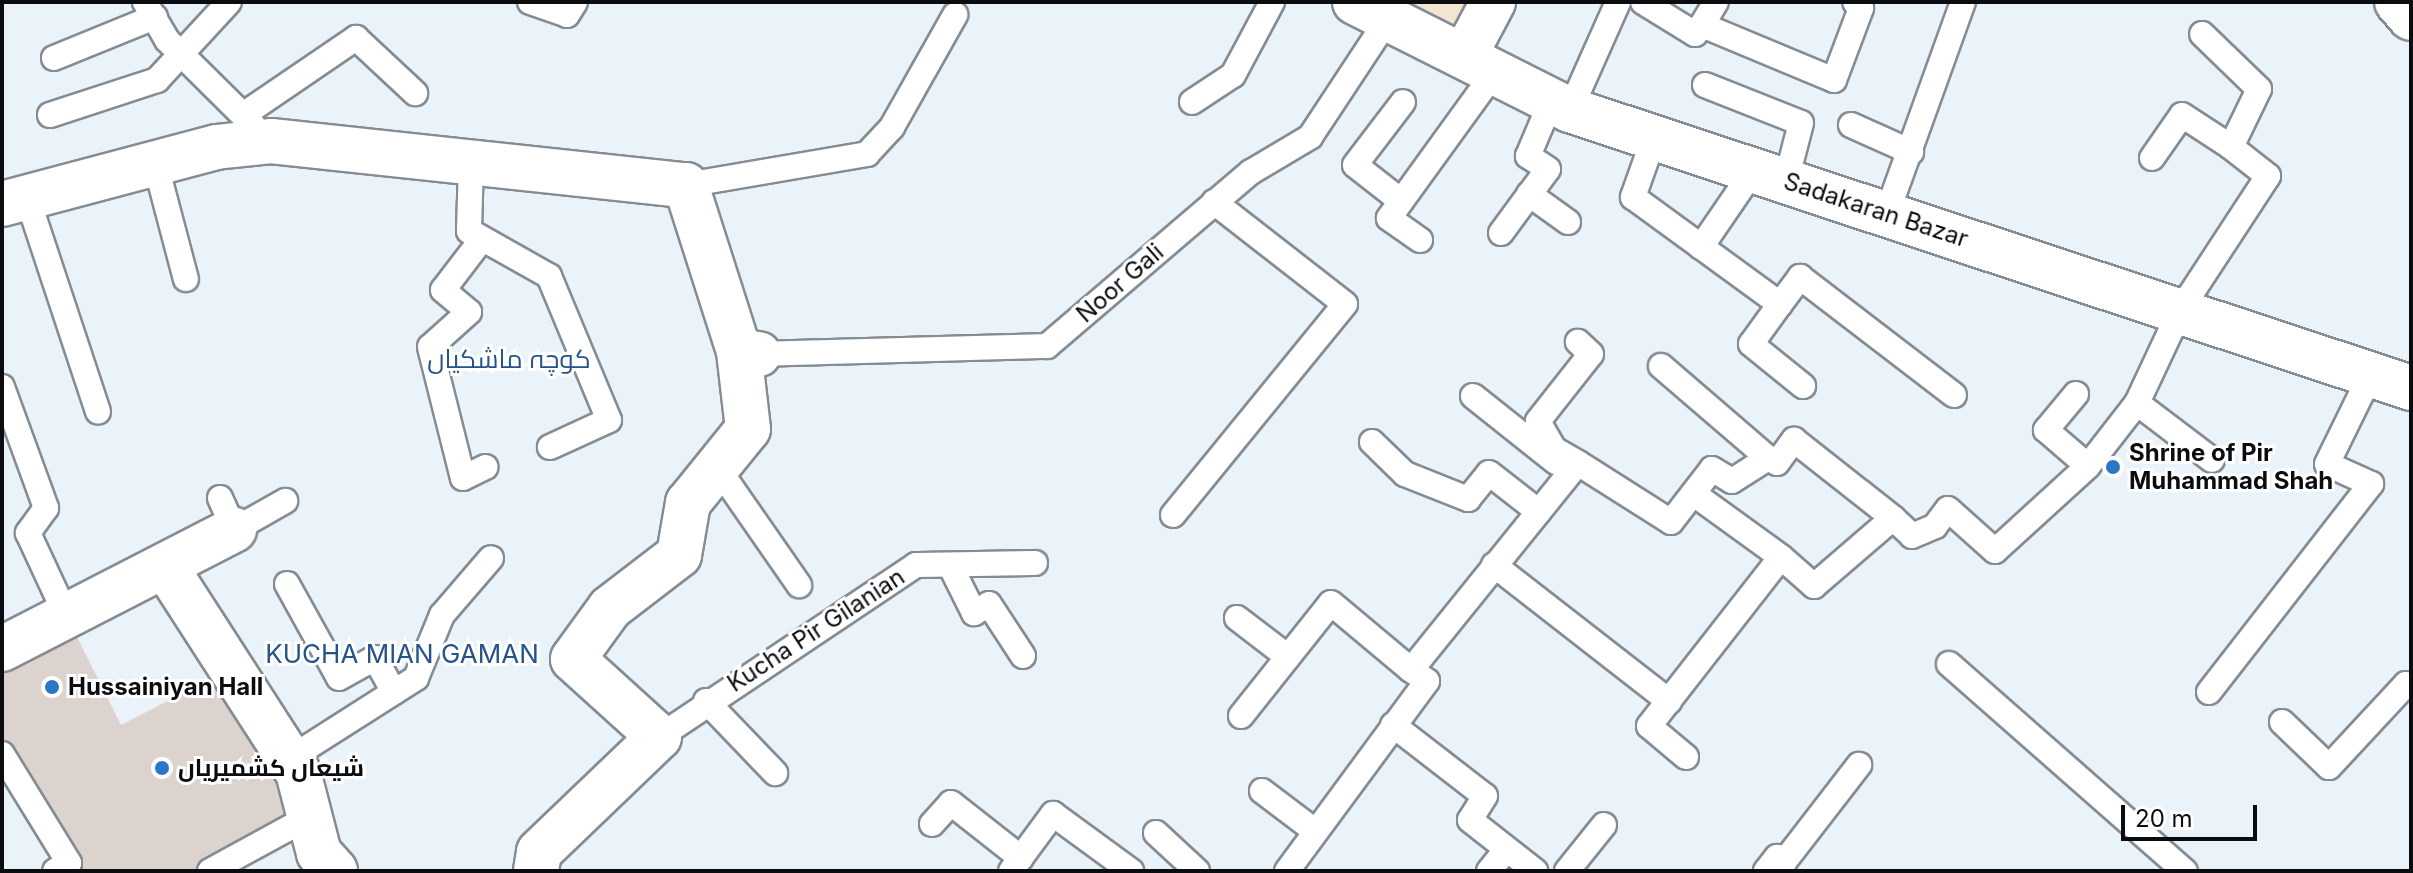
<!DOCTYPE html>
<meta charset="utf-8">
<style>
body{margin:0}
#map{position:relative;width:2413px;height:873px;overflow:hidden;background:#eaf2fa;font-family:Inter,Cairo,sans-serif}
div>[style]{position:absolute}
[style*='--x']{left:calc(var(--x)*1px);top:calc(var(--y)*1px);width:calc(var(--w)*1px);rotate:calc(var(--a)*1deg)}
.commercial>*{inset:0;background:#f3e5d1}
.building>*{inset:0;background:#ddd3ce}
.roads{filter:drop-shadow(2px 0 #858c93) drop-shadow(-2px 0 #858c93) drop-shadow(0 2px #858c93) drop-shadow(0 -2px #858c93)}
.service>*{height:24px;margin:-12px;padding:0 12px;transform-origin:12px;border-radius:12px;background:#fff}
.minor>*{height:44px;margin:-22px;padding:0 22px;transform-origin:22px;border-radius:22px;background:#fff}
.tertiary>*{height:44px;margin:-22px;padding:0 22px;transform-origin:22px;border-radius:22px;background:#fff}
.dots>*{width:22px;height:22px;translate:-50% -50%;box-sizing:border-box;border:4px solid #fff;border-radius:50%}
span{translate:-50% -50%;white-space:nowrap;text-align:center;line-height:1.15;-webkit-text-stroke:6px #fff;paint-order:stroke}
.street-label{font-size:24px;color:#0a0c0f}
.poi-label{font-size:24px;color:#0a0c0f;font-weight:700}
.left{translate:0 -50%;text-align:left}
.neighbourhood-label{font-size:26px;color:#255488}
.frame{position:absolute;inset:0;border:4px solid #0a0c0f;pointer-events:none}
.scale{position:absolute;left:2121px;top:805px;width:136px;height:36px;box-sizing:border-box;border:4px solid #0a0c0f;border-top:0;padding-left:10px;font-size:24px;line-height:28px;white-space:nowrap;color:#0a0c0f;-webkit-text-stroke:6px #fff;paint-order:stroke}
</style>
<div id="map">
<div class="commercial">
<div style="clip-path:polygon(1355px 2px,1493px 2px,1466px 53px)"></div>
</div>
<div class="building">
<div style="clip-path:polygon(66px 615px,121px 725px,230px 669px,309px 817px,210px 871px,55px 871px,69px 863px,2px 754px,2px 649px)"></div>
</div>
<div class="roads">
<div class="service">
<div style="--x:145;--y:2;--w:44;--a:59.9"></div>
<div style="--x:167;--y:40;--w:121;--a:44.7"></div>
<div style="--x:530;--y:2;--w:39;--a:19"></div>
<div style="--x:567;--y:15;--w:15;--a:-58"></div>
<div style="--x:1643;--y:2;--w:61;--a:31.6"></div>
<div style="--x:1695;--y:34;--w:11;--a:-52"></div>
<div style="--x:1702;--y:25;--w:143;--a:22.6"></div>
<div style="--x:1834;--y:80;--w:77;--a:-69.4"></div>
<div style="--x:1861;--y:8;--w:8;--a:-135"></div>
<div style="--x:1702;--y:25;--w:27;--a:-59"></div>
<div style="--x:54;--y:58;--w:109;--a:-22.1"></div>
<div style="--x:1705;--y:85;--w:103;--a:21.6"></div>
<div style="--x:1801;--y:123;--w:60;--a:104.5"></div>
<div style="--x:1192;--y:102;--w:49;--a:-33.4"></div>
<div style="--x:1233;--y:75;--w:83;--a:-61.9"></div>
<div style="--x:1570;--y:110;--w:118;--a:-66"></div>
<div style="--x:50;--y:115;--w:113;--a:-18.1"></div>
<div style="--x:157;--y:80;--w:106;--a:-47.3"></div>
<div style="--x:243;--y:115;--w:137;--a:-34.3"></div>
<div style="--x:356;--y:38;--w:81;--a:43"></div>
<div style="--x:1851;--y:125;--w:66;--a:24.2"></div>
<div style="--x:1654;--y:138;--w:63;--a:109.6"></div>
<div style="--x:1633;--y:197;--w:182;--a:36.1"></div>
<div style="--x:1780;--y:304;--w:34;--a:-53"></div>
<div style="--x:1800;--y:277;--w:194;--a:37.5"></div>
<div style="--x:2152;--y:158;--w:52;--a:-55.1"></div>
<div style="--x:2182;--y:115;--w:59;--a:33.1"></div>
<div style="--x:155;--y:162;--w:121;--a:75.2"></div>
<div style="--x:471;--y:163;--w:68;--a:91.7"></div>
<div style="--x:469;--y:231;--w:92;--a:29.4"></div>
<div style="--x:549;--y:276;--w:156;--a:67.4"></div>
<div style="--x:609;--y:420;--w:65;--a:155.4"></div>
<div style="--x:686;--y:185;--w:184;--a:-9.7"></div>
<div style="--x:867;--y:154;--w:37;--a:-47"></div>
<div style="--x:892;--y:127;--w:129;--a:-60.6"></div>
<div style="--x:1529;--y:194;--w:48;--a:35.7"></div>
<div style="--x:27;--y:197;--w:226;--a:71.7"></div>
<div style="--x:1401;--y:201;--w:58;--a:-142"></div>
<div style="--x:1355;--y:165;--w:79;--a:-52.7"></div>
<div style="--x:1887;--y:213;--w:224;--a:-70.2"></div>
<div style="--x:1501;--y:233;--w:79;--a:-53.7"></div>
<div style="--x:1548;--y:169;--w:24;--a:-147"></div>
<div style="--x:1528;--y:156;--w:64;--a:-67"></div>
<div style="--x:482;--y:239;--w:64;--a:127.4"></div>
<div style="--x:443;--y:290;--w:34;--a:40"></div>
<div style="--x:469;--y:312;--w:52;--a:138.1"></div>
<div style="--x:430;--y:347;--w:135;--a:75.9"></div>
<div style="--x:463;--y:478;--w:25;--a:-26"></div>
<div style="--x:1420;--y:240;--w:38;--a:-145"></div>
<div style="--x:1389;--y:218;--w:184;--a:-54.1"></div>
<div style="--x:1701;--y:247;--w:92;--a:-55.6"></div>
<div style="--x:1780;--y:304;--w:49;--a:125.9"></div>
<div style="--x:1751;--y:344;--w:67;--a:38.9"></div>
<div style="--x:759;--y:354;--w:288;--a:-1.6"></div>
<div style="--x:1047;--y:346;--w:268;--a:-40.5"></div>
<div style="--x:1251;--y:172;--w:69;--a:-30.7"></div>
<div style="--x:1310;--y:137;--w:144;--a:-56.6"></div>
<div style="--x:1661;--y:366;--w:141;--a:40.7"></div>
<div style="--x:2;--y:387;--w:129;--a:70"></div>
<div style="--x:46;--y:508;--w:31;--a:126"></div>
<div style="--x:28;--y:533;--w:90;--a:65.1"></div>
<div style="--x:2076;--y:394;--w:47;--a:129.8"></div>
<div style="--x:2046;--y:430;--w:55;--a:40.6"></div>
<div style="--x:1473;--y:396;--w:106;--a:38.5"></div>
<div style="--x:2137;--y:403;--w:94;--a:37.2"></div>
<div style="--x:1372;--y:442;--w:46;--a:44.1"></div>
<div style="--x:1405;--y:474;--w:68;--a:21.6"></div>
<div style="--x:1468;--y:499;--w:33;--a:-51"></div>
<div style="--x:1489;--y:473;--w:63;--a:38"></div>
<div style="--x:1578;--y:463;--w:110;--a:32.4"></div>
<div style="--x:1671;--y:522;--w:67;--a:-52.3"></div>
<div style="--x:1712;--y:469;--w:23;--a:31"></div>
<div style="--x:1732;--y:481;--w:43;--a:-32.6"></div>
<div style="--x:1768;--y:458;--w:10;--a:29"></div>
<div style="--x:1777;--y:463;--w:29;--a:-54"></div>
<div style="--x:1794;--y:440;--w:126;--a:38.2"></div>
<div style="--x:717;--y:467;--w:144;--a:55.2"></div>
<div style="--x:1694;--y:494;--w:107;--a:35.9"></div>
<div style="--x:220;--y:498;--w:35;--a:66"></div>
<div style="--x:234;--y:530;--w:59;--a:-29.6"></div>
<div style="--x:1173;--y:515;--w:272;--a:-50.8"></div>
<div style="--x:1345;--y:304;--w:166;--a:-142.1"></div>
<div style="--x:950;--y:565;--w:54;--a:63.4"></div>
<div style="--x:974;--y:613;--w:17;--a:-31"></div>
<div style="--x:989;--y:604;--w:62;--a:56.8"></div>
<div style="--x:1494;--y:565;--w:222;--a:37.9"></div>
<div style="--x:287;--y:584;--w:107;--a:61"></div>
<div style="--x:339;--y:678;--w:41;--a:-29.1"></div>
<div style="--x:375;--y:658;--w:39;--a:61"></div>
<div style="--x:1237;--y:618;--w:64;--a:37.4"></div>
<div style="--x:1949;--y:664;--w:314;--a:41.3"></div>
<div style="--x:2209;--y:692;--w:264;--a:-52.1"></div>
<div style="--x:2371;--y:484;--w:48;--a:-155.6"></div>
<div style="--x:2327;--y:464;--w:100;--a:-63.9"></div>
<div style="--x:706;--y:701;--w:100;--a:46.2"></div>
<div style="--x:1241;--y:716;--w:144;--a:-51.5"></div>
<div style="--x:1331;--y:603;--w:104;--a:39.9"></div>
<div style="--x:2282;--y:722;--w:65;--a:43.8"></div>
<div style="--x:2329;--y:767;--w:113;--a:-47.1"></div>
<div style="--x:2406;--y:684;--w:6;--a:39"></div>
<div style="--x:1393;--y:725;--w:116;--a:37.7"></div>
<div style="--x:1485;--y:796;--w:28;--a:122"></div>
<div style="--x:1470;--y:820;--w:83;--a:38.1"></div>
<div style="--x:659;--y:737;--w:309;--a:-33.8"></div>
<div style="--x:916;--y:565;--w:119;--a:-1"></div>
<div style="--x:2;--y:754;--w:128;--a:58.4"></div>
<div style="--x:69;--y:863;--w:16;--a:150"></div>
<div style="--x:1686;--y:757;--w:48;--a:-140"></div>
<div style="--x:1649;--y:726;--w:214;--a:-52"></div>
<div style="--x:1781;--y:557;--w:44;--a:41.3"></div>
<div style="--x:1814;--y:586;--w:104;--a:-40.7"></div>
<div style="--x:1893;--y:518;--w:26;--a:43"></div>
<div style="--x:1912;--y:536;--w:25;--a:-23"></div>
<div style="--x:1935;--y:526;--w:21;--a:-53"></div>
<div style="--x:1948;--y:509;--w:63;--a:41.8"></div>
<div style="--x:1995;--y:551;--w:126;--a:-42.4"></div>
<div style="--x:2088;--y:466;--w:80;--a:-52.1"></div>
<div style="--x:2137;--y:403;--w:104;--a:-64.9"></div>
<div style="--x:2181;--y:309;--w:159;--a:-56.8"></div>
<div style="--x:2268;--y:176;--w:47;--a:-141.9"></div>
<div style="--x:2231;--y:147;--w:64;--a:-64.2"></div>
<div style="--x:2259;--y:89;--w:79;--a:-136"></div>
<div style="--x:289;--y:759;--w:151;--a:-32.5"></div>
<div style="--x:416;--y:678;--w:68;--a:-67.6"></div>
<div style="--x:442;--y:615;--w:75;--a:-49.3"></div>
<div style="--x:1262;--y:791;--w:61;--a:37.1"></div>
<div style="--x:932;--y:824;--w:28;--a:-48"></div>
<div style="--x:951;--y:803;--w:89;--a:38.2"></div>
<div style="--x:1156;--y:833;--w:56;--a:42.8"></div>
<div style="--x:210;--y:871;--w:113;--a:-28.6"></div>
<div style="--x:1011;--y:871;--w:71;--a:-53.6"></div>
<div style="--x:1053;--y:814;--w:97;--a:36.2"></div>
<div style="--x:1287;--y:871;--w:236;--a:-53.6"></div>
<div style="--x:1427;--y:681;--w:19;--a:-145"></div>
<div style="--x:1411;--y:670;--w:266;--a:-51.1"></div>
<div style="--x:1578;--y:463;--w:28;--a:-150"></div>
<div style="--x:1554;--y:449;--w:32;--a:-120"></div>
<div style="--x:1538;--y:421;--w:85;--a:-51.7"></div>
<div style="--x:1591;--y:354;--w:18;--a:-137"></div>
<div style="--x:1489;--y:871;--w:28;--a:-51"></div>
<div style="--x:1567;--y:871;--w:59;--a:-51.2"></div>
<div style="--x:1766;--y:871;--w:18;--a:-52"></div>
<div style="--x:1777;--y:857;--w:9;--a:36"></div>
<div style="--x:1784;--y:862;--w:123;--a:-52.3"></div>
</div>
<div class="minor">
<div style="--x:1466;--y:53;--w:58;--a:-62.1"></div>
<div style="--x:2;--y:204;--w:221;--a:-14.9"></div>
<div style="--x:216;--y:147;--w:55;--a:-6.2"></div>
<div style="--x:271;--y:141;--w:417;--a:6.1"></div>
<div style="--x:686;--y:185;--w:174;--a:72.3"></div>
<div style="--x:739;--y:351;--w:20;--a:9"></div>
<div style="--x:165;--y:566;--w:245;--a:57.2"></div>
<div style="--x:298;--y:772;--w:84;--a:75.5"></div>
<div style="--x:319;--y:853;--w:24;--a:48"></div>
<div style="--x:2;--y:649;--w:261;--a:-27.2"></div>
<div style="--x:536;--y:871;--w:19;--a:-81"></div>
<div style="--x:539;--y:852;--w:166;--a:-43.8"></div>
<div style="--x:659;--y:737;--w:116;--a:-137.8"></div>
<div style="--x:573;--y:659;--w:63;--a:-54"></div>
<div style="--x:610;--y:608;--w:87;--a:-37.5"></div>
<div style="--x:679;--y:555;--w:53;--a:-80.2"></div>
<div style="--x:688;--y:503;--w:95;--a:-51"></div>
<div style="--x:748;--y:429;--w:79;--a:-96.6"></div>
</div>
<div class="tertiary">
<div style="--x:1355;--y:2;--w:241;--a:26.7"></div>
<div style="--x:1570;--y:110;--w:886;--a:18.29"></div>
<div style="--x:2397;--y:2;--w:21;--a:49"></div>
</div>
</div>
<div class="dots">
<div style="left:2113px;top:467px;background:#2b77c7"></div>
<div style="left:52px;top:687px;background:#2b77c7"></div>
<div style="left:162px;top:768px;background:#2b77c7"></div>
</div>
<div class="street-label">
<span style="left:1876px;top:210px;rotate:18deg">Sadakaran Bazar</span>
<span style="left:1120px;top:283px;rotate:-41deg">Noor Gali</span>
<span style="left:816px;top:630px;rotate:-33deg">Kucha Pir Gilanian</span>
</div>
<div class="poi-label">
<span class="left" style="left:2129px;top:467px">Shrine of Pir<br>Muhammad Shah</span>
<span class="left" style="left:68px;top:687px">Hussainiyan Hall</span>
<span class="left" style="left:178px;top:768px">شیعاں کشمیریاں</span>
</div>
<div class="neighbourhood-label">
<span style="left:509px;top:359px">کوچہ ماشکیاں</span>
<span style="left:402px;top:654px">KUCHA MIAN GAMAN</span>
</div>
<div class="frame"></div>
<div class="scale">20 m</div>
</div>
